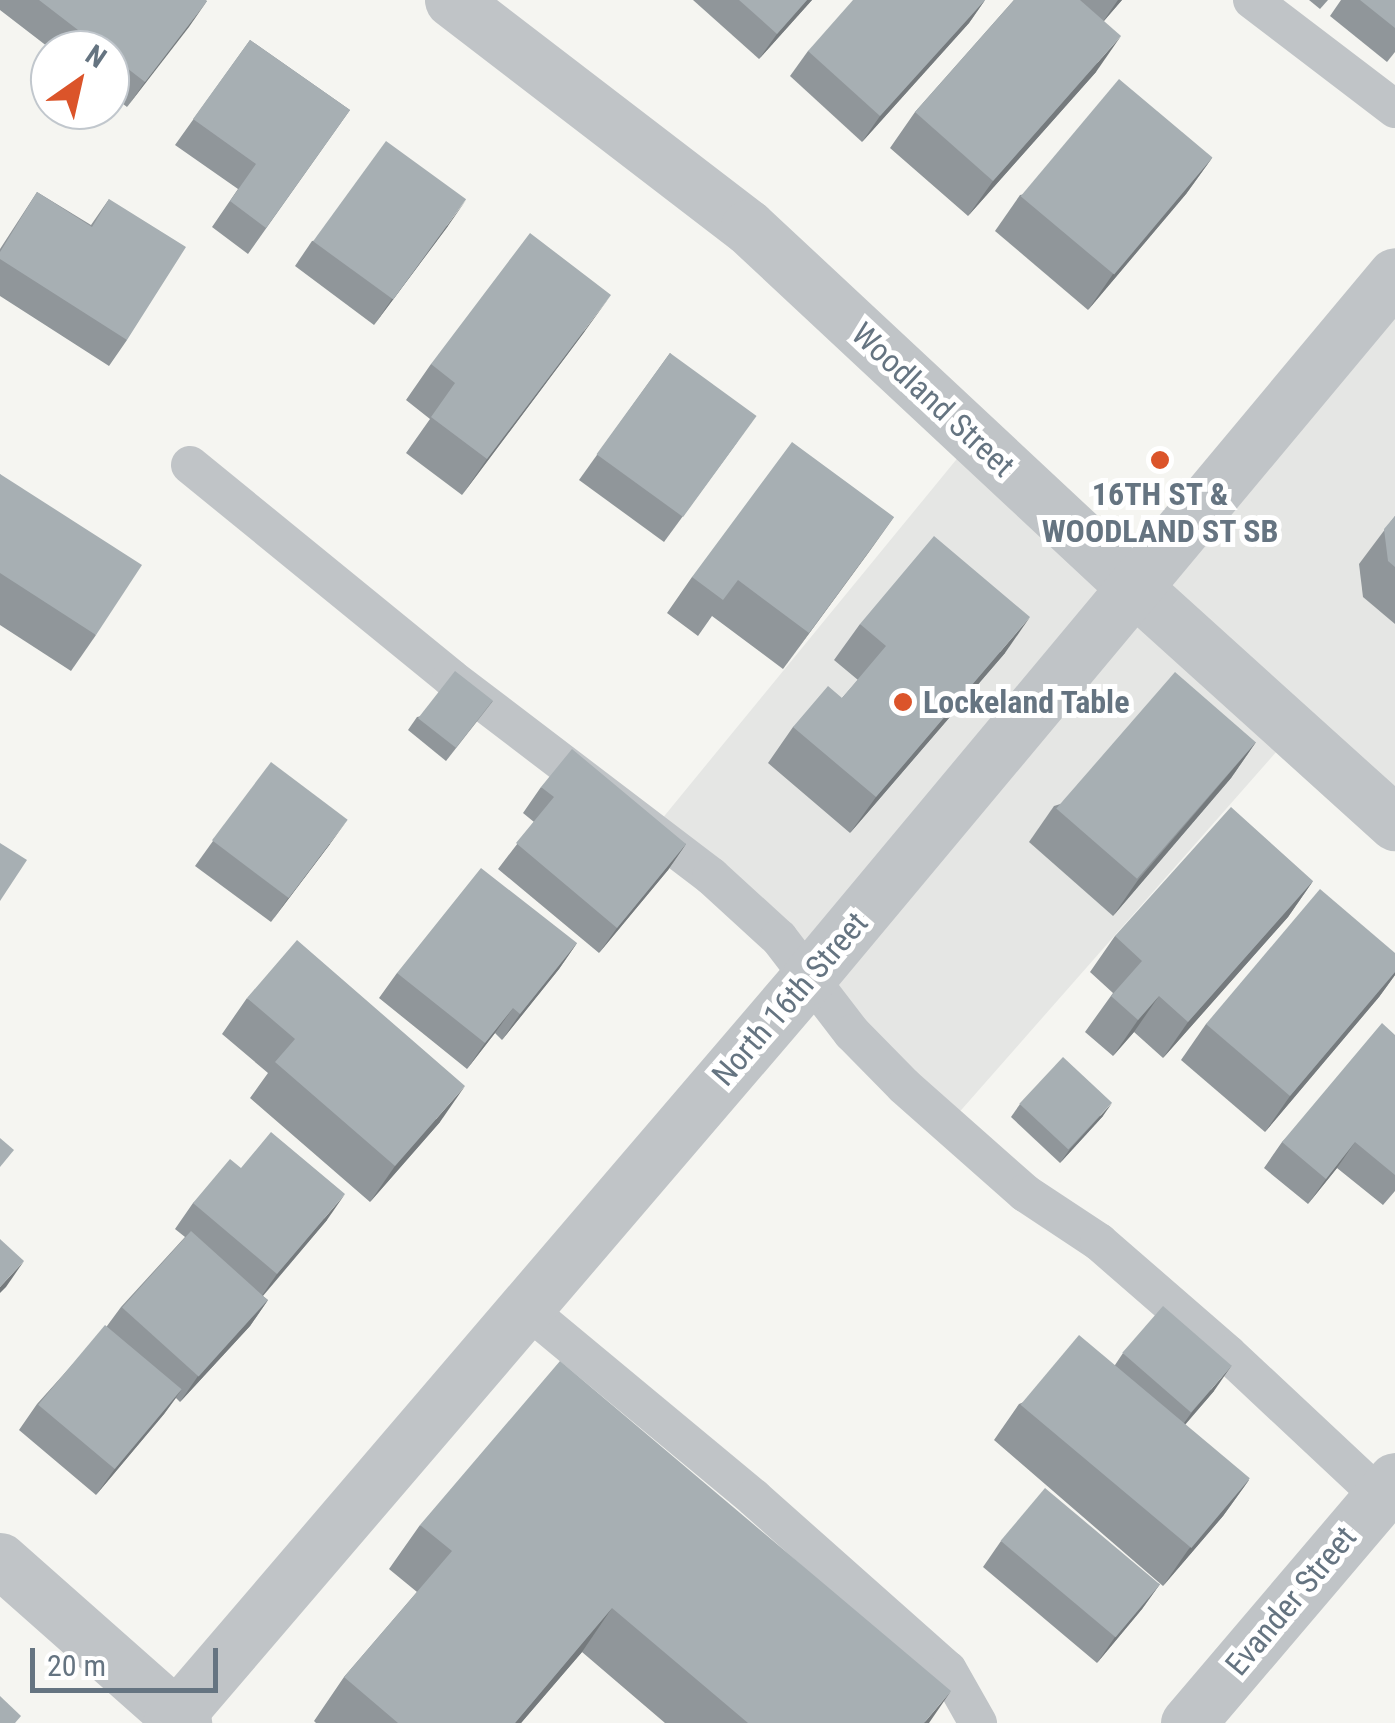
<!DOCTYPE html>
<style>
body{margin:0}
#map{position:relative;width:1395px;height:1723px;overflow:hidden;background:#f5f5f1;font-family:"Roboto Condensed",sans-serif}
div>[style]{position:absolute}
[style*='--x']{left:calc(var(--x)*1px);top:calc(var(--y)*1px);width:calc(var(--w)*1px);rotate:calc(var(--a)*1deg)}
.built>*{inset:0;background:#e5e6e4}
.lane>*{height:38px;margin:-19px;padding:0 19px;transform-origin:19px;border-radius:19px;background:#c0c4c7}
.street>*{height:55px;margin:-27.5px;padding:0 27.5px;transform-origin:27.5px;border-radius:27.5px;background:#c0c4c7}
.wall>*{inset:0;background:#90969a}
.shaded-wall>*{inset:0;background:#757a7d}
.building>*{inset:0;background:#a7afb3;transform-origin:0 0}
.dots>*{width:28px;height:28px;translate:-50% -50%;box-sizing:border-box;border:5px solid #fff;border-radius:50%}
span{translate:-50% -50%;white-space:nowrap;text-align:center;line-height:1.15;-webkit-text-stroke:10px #fff;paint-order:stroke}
.street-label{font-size:32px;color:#657481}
.poi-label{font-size:32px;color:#657481;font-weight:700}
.left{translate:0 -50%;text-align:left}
.north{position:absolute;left:30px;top:30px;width:100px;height:100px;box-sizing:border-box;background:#fff;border:2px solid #c1c7cd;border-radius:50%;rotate:34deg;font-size:28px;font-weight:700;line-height:40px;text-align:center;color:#657481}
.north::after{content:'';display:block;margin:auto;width:35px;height:45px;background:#db542a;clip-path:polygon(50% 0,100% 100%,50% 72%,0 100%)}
.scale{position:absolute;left:30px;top:1648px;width:188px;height:45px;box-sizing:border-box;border:5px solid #657481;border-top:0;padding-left:12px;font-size:30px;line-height:35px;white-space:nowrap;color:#657481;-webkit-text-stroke:8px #fff;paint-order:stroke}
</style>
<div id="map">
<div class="built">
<div style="clip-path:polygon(1395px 275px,1395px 826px,1285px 742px,948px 1125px,652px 831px,974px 438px,1137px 590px)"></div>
</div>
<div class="lane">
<div style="--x:1252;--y:0;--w:180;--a:37.3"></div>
<div style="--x:190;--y:465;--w:337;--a:39.2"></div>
<div style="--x:451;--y:678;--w:327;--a:37.3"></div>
<div style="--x:711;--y:876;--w:92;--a:42.4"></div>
<div style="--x:779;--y:938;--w:120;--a:52.5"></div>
<div style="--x:852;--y:1033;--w:74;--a:45.5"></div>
<div style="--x:904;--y:1086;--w:162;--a:41.5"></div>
<div style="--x:1025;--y:1193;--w:89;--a:33.5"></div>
<div style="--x:1099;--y:1242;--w:171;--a:41"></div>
<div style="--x:1228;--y:1354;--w:208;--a:43.1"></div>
<div style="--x:523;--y:1306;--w:300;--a:39.7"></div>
<div style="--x:754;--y:1498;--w:259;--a:41.6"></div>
<div style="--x:948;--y:1670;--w:61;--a:60.5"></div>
</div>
<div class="street">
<div style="--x:452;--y:0;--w:373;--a:37.5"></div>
<div style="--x:748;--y:227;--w:532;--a:43.02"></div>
<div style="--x:1137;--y:590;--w:348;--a:42.1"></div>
<div style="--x:0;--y:1560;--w:246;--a:41.5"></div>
<div style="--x:170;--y:1723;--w:982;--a:-49.42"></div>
<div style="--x:809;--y:977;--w:914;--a:-50.15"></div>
<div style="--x:1188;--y:1723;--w:319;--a:-49.6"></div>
</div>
<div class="wall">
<div style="clip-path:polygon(0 0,205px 0,207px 1px,127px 107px,110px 94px,110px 50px,52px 50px,0 10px)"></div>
<div style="clip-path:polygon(693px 0,812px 0,759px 59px)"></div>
<div style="clip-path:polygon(985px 0,969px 23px,862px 142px,790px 76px,808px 51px)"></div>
<div style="clip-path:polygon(1014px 0,1122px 0,1104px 21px,1096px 72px,968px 216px,890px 148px,915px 112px)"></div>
<div style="clip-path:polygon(1309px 0,1328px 0,1320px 9px)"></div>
<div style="clip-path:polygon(1341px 0,1395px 0,1395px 52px,1387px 62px,1330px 16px)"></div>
<div style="clip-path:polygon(250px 40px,350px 110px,248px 254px,212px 227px,238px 189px,175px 145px)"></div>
<div style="clip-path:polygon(1212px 158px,1186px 194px,1088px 310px,995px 231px,1020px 195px)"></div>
<div style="clip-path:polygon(37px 192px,91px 225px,109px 199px,127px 340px,109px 366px,0 296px,0 249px)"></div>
<div style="clip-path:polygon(448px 226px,374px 325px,295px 266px,312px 241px)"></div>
<div style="clip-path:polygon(585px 331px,462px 495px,406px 453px,430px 419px,406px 400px,431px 364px)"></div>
<div style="clip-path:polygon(670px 353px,738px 441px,664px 542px,579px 480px)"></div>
<div style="clip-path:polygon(0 474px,96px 635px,71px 671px,0 625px)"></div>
<div style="clip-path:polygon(1395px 516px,1395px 624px,1363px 597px,1359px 564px)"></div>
<div style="clip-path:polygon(894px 517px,783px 669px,712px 616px,698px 636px,667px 613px,692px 577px)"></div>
<div style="clip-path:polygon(860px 624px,1005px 653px,850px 833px,768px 763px,793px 727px,842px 698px,858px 680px,834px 660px)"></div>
<div style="clip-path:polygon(493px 701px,446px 761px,408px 730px,417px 717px)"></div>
<div style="clip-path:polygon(1256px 742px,1231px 778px,1113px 916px,1029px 842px,1054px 806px)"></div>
<div style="clip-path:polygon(541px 787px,686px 844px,668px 870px,599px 953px,498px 869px,534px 822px,523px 813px)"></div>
<div style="clip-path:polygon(213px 841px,330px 844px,271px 922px,195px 866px)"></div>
<div style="clip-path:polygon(1313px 881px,1288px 917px,1163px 1058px,1134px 1032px,1113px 1056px,1085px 1032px,1113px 993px,1090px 972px,1115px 936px)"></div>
<div style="clip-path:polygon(577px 943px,559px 969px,502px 1040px,495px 1033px,467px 1069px,379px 998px,397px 973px)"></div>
<div style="clip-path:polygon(1395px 953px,1395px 975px,1379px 997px,1265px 1132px,1181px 1060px,1206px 1024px)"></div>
<div style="clip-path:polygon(247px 998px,440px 1122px,370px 1202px,250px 1098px,268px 1073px,222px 1034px)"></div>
<div style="clip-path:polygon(1395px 1035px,1395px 1191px,1383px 1205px,1337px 1168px,1308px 1204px,1264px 1168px,1282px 1142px)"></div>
<div style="clip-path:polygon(1020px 1104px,1103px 1116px,1060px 1163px,1011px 1117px)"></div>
<div style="clip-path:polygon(241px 1168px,327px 1220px,263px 1296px,268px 1300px,250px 1326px,180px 1402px,176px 1398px,164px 1414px,96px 1495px,19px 1430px,37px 1404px,107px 1326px,121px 1307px,185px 1237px,175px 1229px,193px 1203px)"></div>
<div style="clip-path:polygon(1123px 1353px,1214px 1391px,1185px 1425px,1249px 1480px,1223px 1516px,1163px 1586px,994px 1440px,1019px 1404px,1115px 1365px)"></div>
<div style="clip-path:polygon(420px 1525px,929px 1723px,665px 1723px,582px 1652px,521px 1723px,316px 1723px,314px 1721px,344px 1677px,417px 1592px,389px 1569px)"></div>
<div style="clip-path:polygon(1001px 1541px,1160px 1584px,1142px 1609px,1097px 1663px,983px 1567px)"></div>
</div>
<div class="shaded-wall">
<div style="clip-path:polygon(807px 0,812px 0,759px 59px,777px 34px)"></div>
<div style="clip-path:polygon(985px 0,969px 23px,862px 142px,880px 116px)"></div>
<div style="clip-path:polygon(1118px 0,1122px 0,1102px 23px)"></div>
<div style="clip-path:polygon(207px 1px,189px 27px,127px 107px,145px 82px)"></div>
<div style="clip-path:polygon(1121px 36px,1096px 72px,968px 216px,993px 181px)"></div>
<div style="clip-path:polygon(1212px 158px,1186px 194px,1088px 310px,1113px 274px)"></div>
<div style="clip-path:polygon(466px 200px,448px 226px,374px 325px,392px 299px)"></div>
<div style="clip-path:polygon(611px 295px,585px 331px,462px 495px,487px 459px)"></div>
<div style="clip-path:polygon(894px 517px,869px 552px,783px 669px,809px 633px)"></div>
<div style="clip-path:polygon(1030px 617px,1005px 653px,850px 833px,876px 797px)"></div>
<div style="clip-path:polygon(1256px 742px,1231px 778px,1113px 916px,1138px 880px)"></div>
<div style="clip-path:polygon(348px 819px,330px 844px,271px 922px,289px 897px)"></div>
<div style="clip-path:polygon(686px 844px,668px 870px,599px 953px,617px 928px)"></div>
<div style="clip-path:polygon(1313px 881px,1288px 917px,1163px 1058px,1188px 1022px)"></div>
<div style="clip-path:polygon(577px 943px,559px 969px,502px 1040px,520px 1014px)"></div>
<div style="clip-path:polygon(1395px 972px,1395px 975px,1379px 997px,1265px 1132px,1290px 1096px)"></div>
<div style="clip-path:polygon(1159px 996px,1134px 1032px,1113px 1056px,1138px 1020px)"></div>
<div style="clip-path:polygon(513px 1008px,495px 1033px,467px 1069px,485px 1043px)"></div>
<div style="clip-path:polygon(465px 1086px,440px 1122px,370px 1202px,395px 1166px)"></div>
<div style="clip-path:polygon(1112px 1103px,1103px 1116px,1060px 1163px,1070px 1149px)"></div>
<div style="clip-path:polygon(1355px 1142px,1337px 1168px,1308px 1204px,1326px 1179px)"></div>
<div style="clip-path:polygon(345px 1194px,327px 1220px,259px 1300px,277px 1274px)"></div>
<div style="clip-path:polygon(24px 1261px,6px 1287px,0 1293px,0 1287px)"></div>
<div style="clip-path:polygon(268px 1300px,250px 1326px,180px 1402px,198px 1376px)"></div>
<div style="clip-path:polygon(1232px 1365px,1214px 1391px,1174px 1437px,1192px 1412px)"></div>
<div style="clip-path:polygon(182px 1389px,164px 1414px,96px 1495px,114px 1470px)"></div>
<div style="clip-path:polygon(1249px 1480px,1223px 1516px,1163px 1586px,1188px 1550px)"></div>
<div style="clip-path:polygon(1160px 1584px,1142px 1609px,1097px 1663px,1115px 1637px)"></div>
<div style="clip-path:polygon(612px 1608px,582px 1652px,521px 1723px,515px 1723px)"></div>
<div style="clip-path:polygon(951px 1691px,929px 1723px,924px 1723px)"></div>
</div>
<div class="building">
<div style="clip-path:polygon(39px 0,205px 0,207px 1px,145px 82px,110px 55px,110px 50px,104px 50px)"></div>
<div style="clip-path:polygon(739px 0,807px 0,777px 34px)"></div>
<div style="clip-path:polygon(853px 0,985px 0,880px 116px,808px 51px)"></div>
<div style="clip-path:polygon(1014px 0,1080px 0,1121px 36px,993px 181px,915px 112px)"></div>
<div style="clip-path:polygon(1360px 0,1395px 0,1395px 28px)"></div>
<div style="clip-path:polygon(250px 40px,350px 110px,266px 228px,230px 201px,256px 164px,193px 119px)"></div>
<div style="left:1119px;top:79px;width:122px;height:153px;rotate:40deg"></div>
<div style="left:386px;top:141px;width:99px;height:124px;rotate:36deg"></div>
<div style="clip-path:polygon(37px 192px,92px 227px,109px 199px,186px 247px,127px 340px,0 259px,0 252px)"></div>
<div style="clip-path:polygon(530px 233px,611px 295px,487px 459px,431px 417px,455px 383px,431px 364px)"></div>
<div style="left:670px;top:353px;width:107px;height:125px;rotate:36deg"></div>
<div style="clip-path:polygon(792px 442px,894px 517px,809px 633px,738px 580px,723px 600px,692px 577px)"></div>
<div style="clip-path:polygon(0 474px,142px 565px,96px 635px,0 573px)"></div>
<div style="clip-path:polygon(1395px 516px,1395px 567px,1388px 561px,1384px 529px)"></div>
<div style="clip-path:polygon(934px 536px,1030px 617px,876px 797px,793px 727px,828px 686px,842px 698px,886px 646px,860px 624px)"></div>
<div style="left:455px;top:671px;width:48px;height:60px;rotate:38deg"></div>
<div style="left:1175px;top:672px;width:107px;height:181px;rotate:41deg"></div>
<div style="clip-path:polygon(572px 749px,686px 844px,617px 928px,516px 843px,554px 797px,541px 787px)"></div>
<div style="left:271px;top:762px;width:96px;height:98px;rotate:37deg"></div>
<div style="clip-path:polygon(1231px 807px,1313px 881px,1188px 1022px,1159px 996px,1138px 1020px,1111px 996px,1142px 961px,1115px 936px)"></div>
<div style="clip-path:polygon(0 843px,27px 860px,0 901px)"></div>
<div style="clip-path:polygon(481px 868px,577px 943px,520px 1014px,513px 1008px,485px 1043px,397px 973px)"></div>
<div style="clip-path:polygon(1320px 889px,1395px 953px,1395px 972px,1290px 1096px,1206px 1024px)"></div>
<div style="clip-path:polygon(297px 940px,465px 1086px,395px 1166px,275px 1062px,295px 1039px,247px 998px)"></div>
<div style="clip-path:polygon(1382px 1023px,1395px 1035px,1395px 1175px,1355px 1142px,1326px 1179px,1282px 1142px)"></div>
<div style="left:1063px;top:1057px;width:67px;height:64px;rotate:43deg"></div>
<div style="clip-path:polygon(271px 1132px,345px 1194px,277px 1274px,193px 1203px,230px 1159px,241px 1168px)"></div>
<div style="clip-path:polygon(0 1138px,14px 1150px,0 1167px)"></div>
<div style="left:191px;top:1231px;width:103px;height:103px;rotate:42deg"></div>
<div style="clip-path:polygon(0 1239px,24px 1261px,0 1287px)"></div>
<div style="left:1163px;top:1306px;width:91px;height:62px;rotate:41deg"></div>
<div style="left:105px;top:1325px;width:100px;height:104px;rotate:40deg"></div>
<div style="left:1079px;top:1335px;width:223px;height:91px;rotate:40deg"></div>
<div style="clip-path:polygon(560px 1361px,951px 1691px,924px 1723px,748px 1723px,612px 1608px,515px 1723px,398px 1723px,344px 1677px,452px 1551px,420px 1525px)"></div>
<div style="left:1045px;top:1488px;width:150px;height:69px;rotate:40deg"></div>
<div style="clip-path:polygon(0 1696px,21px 1716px,15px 1723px,0 1723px)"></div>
</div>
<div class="dots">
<div style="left:1160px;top:460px;background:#db542a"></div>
<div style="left:903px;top:702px;background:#db542a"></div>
</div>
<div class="street-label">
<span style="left:933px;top:400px;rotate:43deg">Woodland Street</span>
<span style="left:790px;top:999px;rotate:-49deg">North 16th Street</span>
<span style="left:1291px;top:1601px;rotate:-50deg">Evander Street</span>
</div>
<div class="poi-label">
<span style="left:1160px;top:513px">16TH ST &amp;<br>WOODLAND ST SB</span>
<span class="left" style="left:923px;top:702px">Lockeland Table</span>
</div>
<div class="north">N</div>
<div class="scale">20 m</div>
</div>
